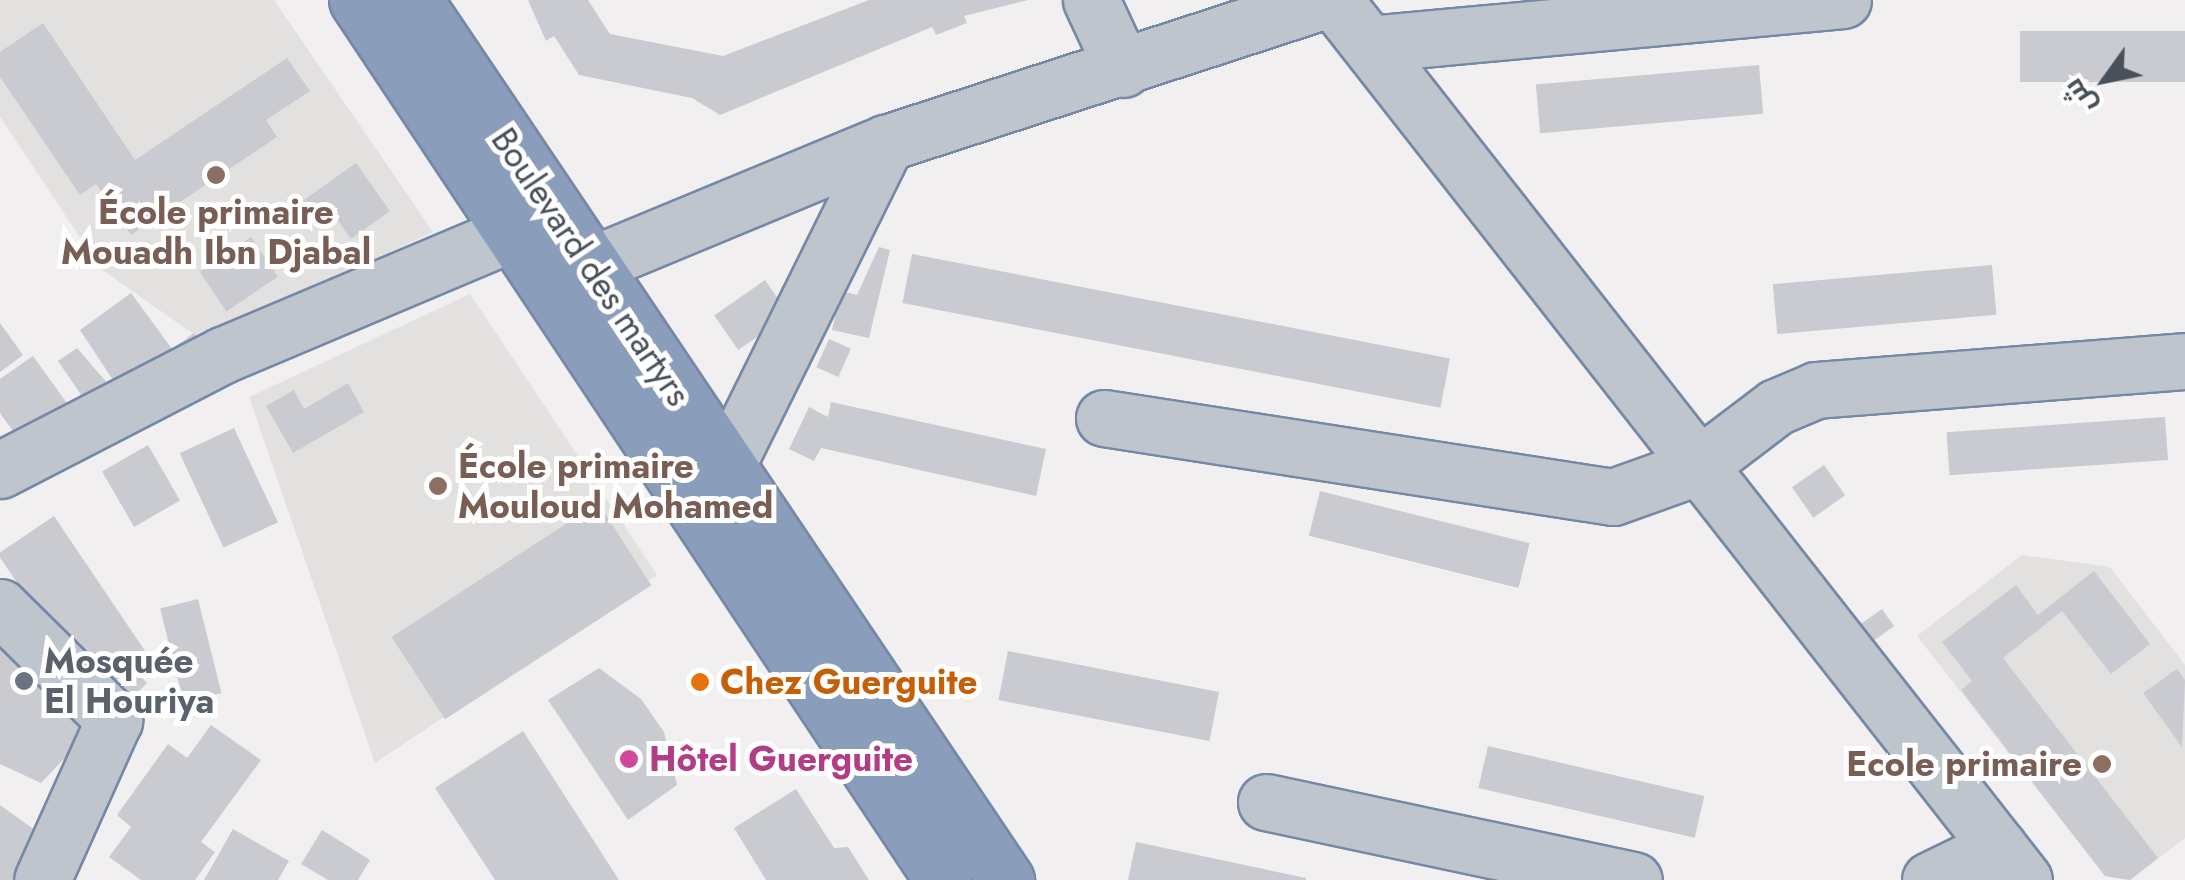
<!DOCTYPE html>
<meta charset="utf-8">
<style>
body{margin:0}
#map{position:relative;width:2185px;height:880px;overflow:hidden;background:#f1efef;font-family:Jost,Cairo,sans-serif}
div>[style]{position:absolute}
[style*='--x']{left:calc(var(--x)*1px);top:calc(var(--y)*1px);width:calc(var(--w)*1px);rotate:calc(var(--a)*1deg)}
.education>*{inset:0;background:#e2e1e0}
.building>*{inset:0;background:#c9cbd1;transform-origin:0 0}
.roads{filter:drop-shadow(2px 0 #7588a6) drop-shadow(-2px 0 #7588a6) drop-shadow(0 2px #7588a6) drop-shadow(0 -2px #7588a6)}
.minor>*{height:55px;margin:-27.5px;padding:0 27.5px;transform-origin:27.5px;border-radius:27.5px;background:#bec5cd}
.highway>*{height:55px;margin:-27.5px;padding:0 27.5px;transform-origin:27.5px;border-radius:27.5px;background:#8a9dbb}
.dots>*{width:28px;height:28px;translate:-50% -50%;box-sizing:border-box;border:5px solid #fff;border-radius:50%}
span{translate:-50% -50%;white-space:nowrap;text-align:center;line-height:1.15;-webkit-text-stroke:10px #fff;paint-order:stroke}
.education-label{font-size:35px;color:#785e54;font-weight:700}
.left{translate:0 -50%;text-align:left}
.right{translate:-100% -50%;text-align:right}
.street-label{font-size:35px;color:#48505b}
.worship-label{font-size:35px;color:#5b616d;font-weight:700}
.food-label{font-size:35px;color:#c56008;font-weight:700}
.hotel-label{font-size:35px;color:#b23c85;font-weight:700}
.north{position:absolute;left:2055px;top:30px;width:100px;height:100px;-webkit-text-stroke:8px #fff;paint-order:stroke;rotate:237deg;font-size:28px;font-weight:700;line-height:40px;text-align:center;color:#48505b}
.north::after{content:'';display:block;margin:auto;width:35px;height:45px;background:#48505b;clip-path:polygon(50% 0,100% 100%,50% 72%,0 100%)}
</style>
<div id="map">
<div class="education">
<div style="clip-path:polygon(0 0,274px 0,433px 232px,202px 340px,101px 269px,0 117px)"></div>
<div style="clip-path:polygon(470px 294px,657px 575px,375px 763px,249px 397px)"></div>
<div style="clip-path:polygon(2022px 555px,2110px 567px,2185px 665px,2185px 838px,2130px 880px,2105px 876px,1917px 636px)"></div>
</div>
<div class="building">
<div style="clip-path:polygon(528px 0,588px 0,610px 34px,723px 56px,869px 0,1028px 0,964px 16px,967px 23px,936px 35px,932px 27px,720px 115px,692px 98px,579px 75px,554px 36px,546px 41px)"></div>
<div style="clip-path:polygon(43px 23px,135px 160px,287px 58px,310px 91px,266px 120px,277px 137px,131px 235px,96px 184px,80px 195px,0 77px,0 52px)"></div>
<div style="left:2185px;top:31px;width:51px;height:165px;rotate:90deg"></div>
<div style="left:1759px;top:65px;width:49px;height:224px;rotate:85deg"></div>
<div style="clip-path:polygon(356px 163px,390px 211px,351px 239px,333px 214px,317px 225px,301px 202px)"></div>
<div style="left:251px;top:237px;width:48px;height:62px;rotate:56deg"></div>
<div style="clip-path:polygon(879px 247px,890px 250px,869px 338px,832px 330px,841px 291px,857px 295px)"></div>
<div style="left:912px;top:254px;width:548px;height:50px;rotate:11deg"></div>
<div style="left:1992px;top:265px;width:50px;height:220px;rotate:85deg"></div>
<div style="left:765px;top:280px;width:42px;height:62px;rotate:55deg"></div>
<div style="clip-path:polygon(131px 293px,172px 349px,194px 333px,211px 356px,134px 412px,80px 330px)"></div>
<div style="clip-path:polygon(0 323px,23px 355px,0 372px)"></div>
<div style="left:829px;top:339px;width:24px;height:31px;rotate:24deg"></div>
<div style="clip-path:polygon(77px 348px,127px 406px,101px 424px,58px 361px)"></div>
<div style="clip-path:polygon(33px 356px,87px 431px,38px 466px,0 413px,0 379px)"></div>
<div style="clip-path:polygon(348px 383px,364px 412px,293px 453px,266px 406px,294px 390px,304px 409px)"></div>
<div style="clip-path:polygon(831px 402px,1046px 449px,1036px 496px,821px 448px,814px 461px,789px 449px,809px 407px,828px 417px)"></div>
<div style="left:2165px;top:417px;width:43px;height:219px;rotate:86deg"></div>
<div style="left:234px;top:428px;width:104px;height:60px;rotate:65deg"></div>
<div style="left:148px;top:445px;width:64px;height:53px;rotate:60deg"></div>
<div style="left:1824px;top:465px;width:37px;height:39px;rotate:55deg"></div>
<div style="left:1320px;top:491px;width:216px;height:46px;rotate:14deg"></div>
<div style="left:598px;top:503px;width:98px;height:246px;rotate:57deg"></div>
<div style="left:54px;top:516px;width:171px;height:68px;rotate:56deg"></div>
<div style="clip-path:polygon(2094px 571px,2150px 644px,2111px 674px,2062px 611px,2003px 658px,2158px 858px,2130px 880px,2105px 876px,1961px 690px,1972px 681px,1942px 642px,2016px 585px,2038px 615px)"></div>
<div style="left:198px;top:599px;width:97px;height:39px;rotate:76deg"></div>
<div style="left:1882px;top:609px;width:21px;height:27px;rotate:55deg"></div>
<div style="clip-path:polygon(0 635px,95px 726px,41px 783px,0 764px)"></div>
<div style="left:1008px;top:651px;width:215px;height:50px;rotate:11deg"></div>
<div style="clip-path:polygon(599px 668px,641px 699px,664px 732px,677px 785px,628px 820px,548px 700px)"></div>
<div style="clip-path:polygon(2177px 669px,2185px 680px,2182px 747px,2143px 693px)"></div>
<div style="left:135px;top:671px;width:17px;height:29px;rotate:45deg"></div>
<div style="clip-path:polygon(211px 725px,261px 760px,201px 842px,215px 852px,195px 880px,141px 880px,109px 857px,131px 827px,117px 815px,168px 744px,187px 758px)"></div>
<div style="clip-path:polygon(523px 731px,619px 880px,495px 880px,435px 788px)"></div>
<div style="left:1488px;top:746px;width:222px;height:43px;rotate:13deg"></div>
<div style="clip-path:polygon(796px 789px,834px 848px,848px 847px,869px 880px,766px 880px,734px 828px)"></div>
<div style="clip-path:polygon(0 805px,67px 853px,25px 880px,0 880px)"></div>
<div style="clip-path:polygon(233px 829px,289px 861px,278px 880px,204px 880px)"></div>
<div style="clip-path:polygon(322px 830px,370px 860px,358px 880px,328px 880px,301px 864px)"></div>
<div style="clip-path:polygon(1136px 842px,1306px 878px,1306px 880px,1128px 880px)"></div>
</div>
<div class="roads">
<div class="minor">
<div style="--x:1091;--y:0;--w:76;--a:65.1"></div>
<div style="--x:1334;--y:0;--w:1118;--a:51.9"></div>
<div style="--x:1369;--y:44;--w:476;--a:-5.3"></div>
<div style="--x:591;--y:265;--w:319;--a:-22.5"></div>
<div style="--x:886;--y:143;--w:462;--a:-18"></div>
<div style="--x:1104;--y:418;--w:515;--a:8.82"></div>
<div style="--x:1613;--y:497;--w:89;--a:-19.7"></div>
<div style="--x:1697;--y:467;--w:99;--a:-37.2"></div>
<div style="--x:1776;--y:407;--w:43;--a:-23"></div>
<div style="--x:1816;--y:390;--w:370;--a:-4.5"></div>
<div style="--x:725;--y:469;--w:364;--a:-63.7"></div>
<div style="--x:0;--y:470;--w:251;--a:-27.3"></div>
<div style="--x:223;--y:355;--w:316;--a:-22.9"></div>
<div style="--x:0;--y:607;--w:161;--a:44.7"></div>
<div style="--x:114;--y:720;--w:175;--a:114.2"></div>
<div style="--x:1266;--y:802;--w:376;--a:12"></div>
<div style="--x:1930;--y:880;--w:76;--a:-25.9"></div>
</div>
<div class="highway">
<div style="--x:357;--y:0;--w:1057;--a:56.34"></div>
<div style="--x:414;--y:0;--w:1061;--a:56.07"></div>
</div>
</div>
<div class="dots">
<div style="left:216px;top:175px;background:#8d6e63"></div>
<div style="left:438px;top:486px;background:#8d6e63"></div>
<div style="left:24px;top:681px;background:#6b7280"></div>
<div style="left:700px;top:682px;background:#e8710a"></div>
<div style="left:629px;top:759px;background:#d1479c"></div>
<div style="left:2102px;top:764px;background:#8d6e63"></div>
</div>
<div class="education-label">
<span style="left:216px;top:232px">École primaire<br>Mouadh Ibn Djabal</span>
<span class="left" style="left:458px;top:486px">École primaire<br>Mouloud Mohamed</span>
<span class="right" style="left:2082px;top:764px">Ecole primaire</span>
</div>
<div class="street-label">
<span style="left:591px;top:267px;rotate:56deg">Boulevard des martyrs</span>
</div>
<div class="worship-label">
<span class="left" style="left:44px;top:681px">Mosquée<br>El Houriya</span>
</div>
<div class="food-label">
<span class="left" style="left:720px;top:682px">Chez Guerguite</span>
</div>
<div class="hotel-label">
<span class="left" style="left:649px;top:759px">Hôtel Guerguite</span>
</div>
<div class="north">ش</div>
</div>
